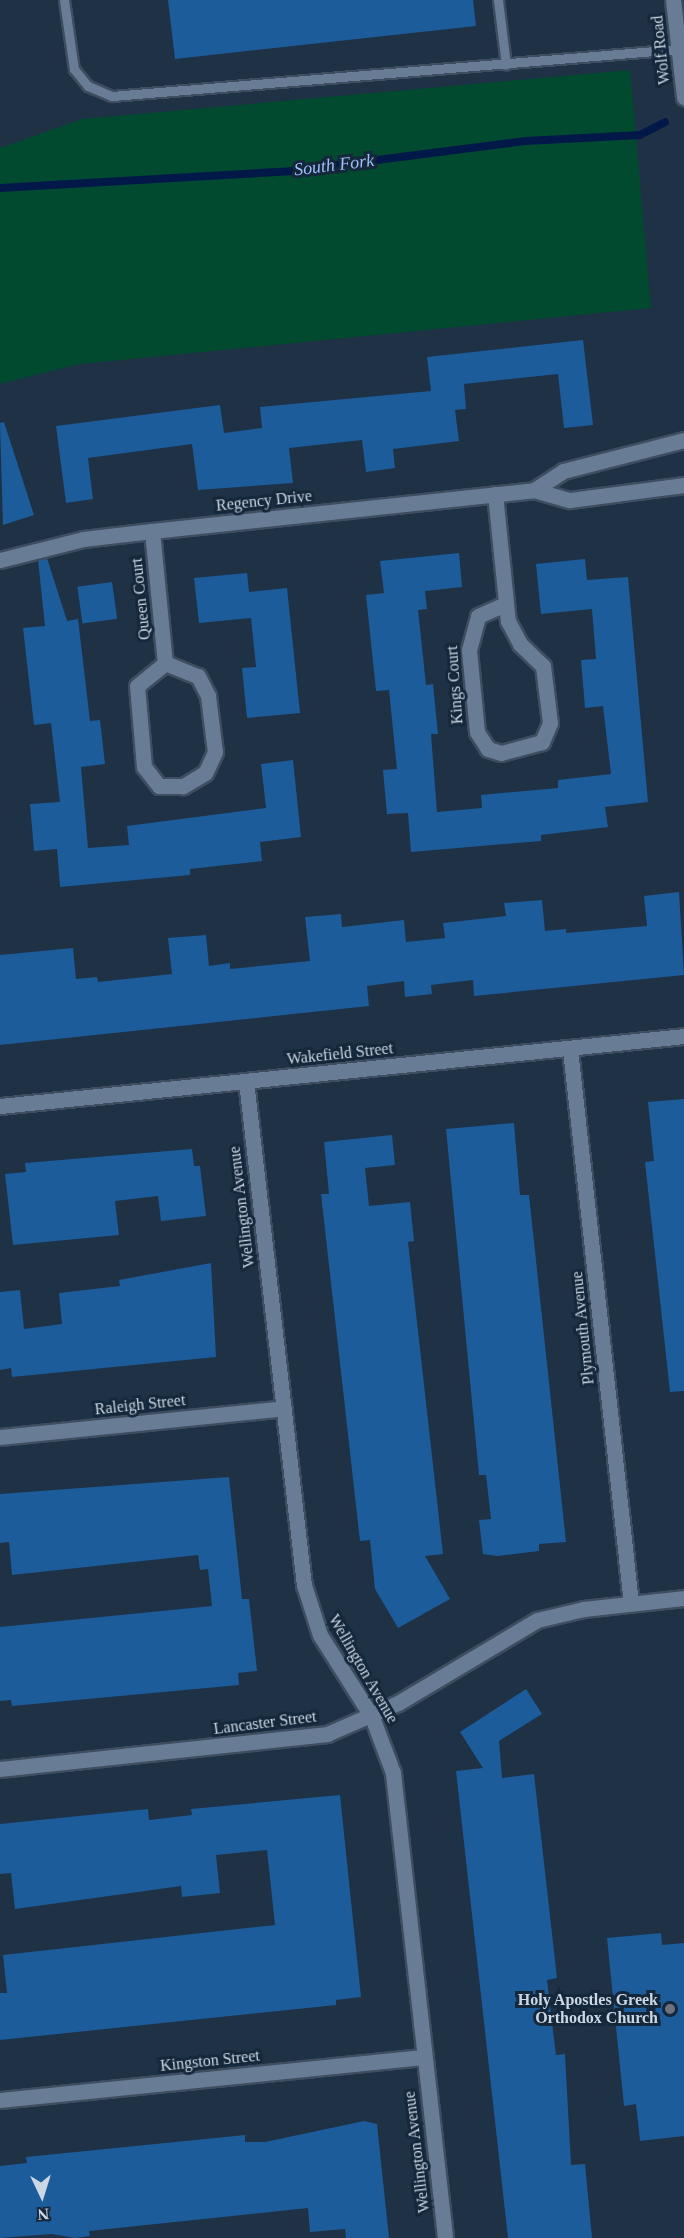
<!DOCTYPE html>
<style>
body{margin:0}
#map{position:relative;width:684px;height:2238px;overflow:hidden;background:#1e3145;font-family:"Times New Roman",serif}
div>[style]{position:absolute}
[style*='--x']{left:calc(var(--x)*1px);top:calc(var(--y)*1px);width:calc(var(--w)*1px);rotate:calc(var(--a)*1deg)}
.green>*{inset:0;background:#014a30}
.stream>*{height:8px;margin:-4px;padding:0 4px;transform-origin:4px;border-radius:4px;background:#011849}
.building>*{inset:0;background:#1c5c9a;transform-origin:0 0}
.roads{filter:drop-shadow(2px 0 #3e4d5f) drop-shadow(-2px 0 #3e4d5f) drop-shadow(0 2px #3e4d5f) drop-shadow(0 -2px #3e4d5f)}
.service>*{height:9px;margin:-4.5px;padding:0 4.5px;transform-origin:4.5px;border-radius:4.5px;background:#687d95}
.minor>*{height:15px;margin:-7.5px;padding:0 7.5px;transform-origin:7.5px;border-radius:7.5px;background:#687d95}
.secondary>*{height:15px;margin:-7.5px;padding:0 7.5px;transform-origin:7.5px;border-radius:7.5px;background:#687d95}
.dots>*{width:16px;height:16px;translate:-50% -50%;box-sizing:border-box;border:3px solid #15273b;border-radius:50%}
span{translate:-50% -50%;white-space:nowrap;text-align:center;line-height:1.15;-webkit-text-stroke:6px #15273b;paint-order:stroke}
.street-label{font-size:16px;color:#cbd7e4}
.poi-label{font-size:16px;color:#cbd7e4;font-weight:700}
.right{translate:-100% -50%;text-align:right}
.water-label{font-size:18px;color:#9ebff9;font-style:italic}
.north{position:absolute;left:12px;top:2166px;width:60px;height:60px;-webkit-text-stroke:4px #15273b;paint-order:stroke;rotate:176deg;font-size:16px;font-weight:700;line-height:24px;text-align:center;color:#cbd7e4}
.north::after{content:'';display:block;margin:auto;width:21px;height:27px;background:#cbd7e4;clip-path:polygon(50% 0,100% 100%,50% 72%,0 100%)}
</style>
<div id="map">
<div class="green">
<div style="clip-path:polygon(630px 70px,651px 308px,80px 364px,0 384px,0 148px,82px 119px)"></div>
</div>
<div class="stream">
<div style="--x:0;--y:188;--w:291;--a:-3.3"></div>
<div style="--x:291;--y:171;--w:237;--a:-7.3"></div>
<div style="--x:526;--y:141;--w:114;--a:-3"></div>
<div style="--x:640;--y:135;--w:28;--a:-27"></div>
</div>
<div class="building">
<div style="clip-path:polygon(168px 0,473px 0,476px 26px,175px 59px)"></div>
<div style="clip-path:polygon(583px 340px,593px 425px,564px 428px,558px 374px,464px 384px,466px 409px,455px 410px,459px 441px,393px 449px,395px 468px,366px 472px,362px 440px,289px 448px,293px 483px,198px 490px,192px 444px,88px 458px,93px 499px,66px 503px,56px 426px,220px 405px,224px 433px,262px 428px,260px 407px,431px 391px,427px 357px)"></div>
<div style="clip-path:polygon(4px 422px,34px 515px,3px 525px,0 423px)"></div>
<div style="clip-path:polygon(459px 553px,462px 587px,425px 591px,427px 609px,418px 610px,426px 685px,433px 684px,438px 734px,431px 734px,437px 812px,482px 808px,481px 795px,558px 788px,558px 780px,611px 774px,603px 706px,585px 708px,581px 660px,596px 659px,592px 609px,541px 614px,536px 564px,585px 559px,587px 580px,628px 577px,648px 802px,605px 807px,608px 827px,541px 835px,541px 841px,411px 852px,408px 813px,387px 814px,383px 770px,397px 769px,389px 690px,376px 691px,366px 595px,384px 593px,380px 561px)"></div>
<div style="clip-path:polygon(47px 558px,67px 621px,78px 619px,90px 721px,100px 720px,105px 764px,81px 767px,88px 848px,129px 845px,127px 826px,266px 808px,261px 764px,293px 760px,301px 837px,260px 842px,262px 861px,190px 869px,190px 875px,60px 887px,57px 849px,34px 851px,30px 804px,60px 802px,51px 723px,34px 725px,23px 628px,45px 626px,38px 560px)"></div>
<div style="clip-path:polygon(247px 573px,249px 592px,287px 588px,300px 713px,247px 718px,242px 668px,256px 667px,251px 618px,199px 623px,194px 578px)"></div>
<div style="left:112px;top:582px;width:37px;height:35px;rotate:82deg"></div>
<div style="clip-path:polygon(679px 892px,684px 975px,474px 996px,473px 980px,431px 985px,432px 994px,405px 997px,404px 981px,367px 986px,369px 1006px,0 1045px,0 955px,73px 948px,76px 979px,97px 977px,98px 982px,172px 974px,168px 938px,206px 935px,209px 966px,230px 963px,230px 969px,310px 961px,305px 917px,341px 914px,342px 927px,404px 920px,406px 942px,445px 938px,443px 923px,506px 916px,504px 903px,542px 900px,545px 931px,566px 929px,566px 933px,647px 926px,644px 896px)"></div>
<div style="clip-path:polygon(684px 1099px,684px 1391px,670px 1392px,645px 1162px,654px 1161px,648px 1102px)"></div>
<div style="clip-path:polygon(514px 1123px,520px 1195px,529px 1195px,566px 1542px,539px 1544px,539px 1551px,497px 1556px,483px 1554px,479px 1520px,491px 1519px,486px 1475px,479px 1475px,446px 1129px)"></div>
<div style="clip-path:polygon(392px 1135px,395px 1165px,365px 1168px,369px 1206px,410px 1202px,414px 1241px,408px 1242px,443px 1554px,425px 1556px,450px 1599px,398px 1628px,375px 1589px,370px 1540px,360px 1541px,321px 1194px,329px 1194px,324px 1142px)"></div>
<div style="clip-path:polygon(192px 1149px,194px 1166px,200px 1166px,206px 1216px,161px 1221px,158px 1196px,115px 1201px,119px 1235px,13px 1245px,5px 1174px,26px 1172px,25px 1163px)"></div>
<div style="clip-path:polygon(211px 1263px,216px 1357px,12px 1377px,11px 1368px,0 1370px,0 1292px,20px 1290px,24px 1329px,62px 1324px,59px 1293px,120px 1286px,119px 1280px)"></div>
<div style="clip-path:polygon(229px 1477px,242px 1599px,249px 1599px,257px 1671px,238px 1673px,239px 1685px,12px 1706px,11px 1700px,0 1701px,0 1627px,212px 1606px,208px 1569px,200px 1570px,198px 1555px,12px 1575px,9px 1542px,0 1543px,0 1494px)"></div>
<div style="clip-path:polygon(526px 1689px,542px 1714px,499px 1741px,502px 1778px,534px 1774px,557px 1978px,547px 1980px,556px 2055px,565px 2054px,571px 2165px,585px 2164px,592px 2238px,508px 2238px,456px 1771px,483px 1768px,460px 1732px)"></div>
<div style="clip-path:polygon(340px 1795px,361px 1997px,336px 2000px,336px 2005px,0 2040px,0 1993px,7px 1993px,3px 1955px,275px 1925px,267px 1850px,216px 1855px,220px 1893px,182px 1897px,181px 1886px,15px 1909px,11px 1873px,0 1874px,0 1824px,148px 1809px,149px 1820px,192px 1815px,191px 1809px)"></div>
<div style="clip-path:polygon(661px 1933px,662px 1945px,684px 1943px,684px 2136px,640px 2141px,636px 2104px,624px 2106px,607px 1938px)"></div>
<div style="clip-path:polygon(364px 2121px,377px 2124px,389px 2238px,346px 2238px,345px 2229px,310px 2232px,308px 2208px,89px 2231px,90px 2236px,75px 2238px,52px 2234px,0 2238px,0 2166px,27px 2163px,26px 2157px,245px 2135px,245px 2142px,265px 2142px)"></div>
</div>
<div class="roads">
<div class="service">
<div style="--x:64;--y:0;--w:70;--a:81.8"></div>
<div style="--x:74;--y:69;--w:22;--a:51"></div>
<div style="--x:88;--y:86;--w:26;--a:23"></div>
<div style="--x:112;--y:96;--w:569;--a:-4.74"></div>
<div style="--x:498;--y:0;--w:65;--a:83"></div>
</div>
<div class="minor">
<div style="--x:534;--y:490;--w:35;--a:-33"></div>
<div style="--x:563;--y:471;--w:125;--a:-14.4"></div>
<div style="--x:495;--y:494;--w:128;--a:84.2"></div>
<div style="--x:508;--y:621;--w:26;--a:62"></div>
<div style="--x:520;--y:644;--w:32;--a:44"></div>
<div style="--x:543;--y:666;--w:57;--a:83"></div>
<div style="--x:550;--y:723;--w:21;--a:113"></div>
<div style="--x:542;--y:742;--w:42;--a:165"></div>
<div style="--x:501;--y:753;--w:14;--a:-163"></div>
<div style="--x:488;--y:749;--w:20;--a:-123"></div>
<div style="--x:477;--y:732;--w:82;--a:-95.6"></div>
<div style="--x:469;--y:650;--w:35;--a:-75"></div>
<div style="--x:478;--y:616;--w:30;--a:-24"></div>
<div style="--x:152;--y:531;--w:133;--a:84.4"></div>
<div style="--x:0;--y:560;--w:86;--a:-14.2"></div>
<div style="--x:83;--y:539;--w:69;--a:-6.6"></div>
<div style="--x:152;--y:531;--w:384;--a:-6.1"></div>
<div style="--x:534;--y:490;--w:37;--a:16"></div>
<div style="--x:570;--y:500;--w:115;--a:-7.5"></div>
<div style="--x:165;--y:663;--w:35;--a:22"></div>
<div style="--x:198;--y:676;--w:22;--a:63"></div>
<div style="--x:208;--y:696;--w:56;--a:82.9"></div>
<div style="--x:215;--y:752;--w:23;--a:115"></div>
<div style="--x:205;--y:773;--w:26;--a:149"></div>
<div style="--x:183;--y:786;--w:24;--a:180"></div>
<div style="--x:159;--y:786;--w:24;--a:-128"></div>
<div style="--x:144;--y:767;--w:81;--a:-94.9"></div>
<div style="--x:137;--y:686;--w:36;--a:-39"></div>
<div style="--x:570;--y:1049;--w:557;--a:83.72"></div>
<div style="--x:246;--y:1081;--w:507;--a:83.44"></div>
<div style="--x:304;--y:1585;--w:52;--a:72.3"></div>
<div style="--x:320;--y:1635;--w:97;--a:57.6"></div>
<div style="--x:372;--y:1717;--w:60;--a:69.4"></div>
<div style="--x:393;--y:1773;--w:468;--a:83.6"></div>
<div style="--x:0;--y:1106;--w:688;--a:-5.84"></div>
<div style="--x:0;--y:1437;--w:285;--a:-5.8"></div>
<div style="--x:0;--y:1769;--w:329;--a:-6.1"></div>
<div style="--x:327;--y:1734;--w:77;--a:-23.6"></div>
<div style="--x:398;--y:1703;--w:162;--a:-30.8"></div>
<div style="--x:537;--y:1620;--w:48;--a:-13.2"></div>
<div style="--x:584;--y:1609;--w:101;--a:-6.3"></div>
<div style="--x:0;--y:2100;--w:425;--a:-5.8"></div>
</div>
<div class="secondary">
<div style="--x:673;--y:0;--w:98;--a:83.5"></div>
</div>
</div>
<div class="dots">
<div style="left:670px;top:2009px;background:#6b7280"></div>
</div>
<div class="street-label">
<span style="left:661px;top:50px;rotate:-96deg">Wolf Road</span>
<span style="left:264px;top:501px;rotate:-6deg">Regency Drive</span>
<span style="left:141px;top:599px;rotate:-96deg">Queen Court</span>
<span style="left:455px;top:685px;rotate:-94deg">Kings Court</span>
<span style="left:340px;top:1054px;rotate:-6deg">Wakefield Street</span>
<span style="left:242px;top:1207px;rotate:-97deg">Wellington Avenue</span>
<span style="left:583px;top:1328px;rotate:-96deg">Plymouth Avenue</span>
<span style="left:140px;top:1405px;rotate:-6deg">Raleigh Street</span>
<span style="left:363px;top:1669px;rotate:60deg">Wellington Avenue</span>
<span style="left:265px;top:1723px;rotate:-7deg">Lancaster Street</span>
<span style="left:210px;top:2061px;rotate:-6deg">Kingston Street</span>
<span style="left:417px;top:2152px;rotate:-97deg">Wellington Avenue</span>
</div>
<div class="poi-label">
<span class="right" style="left:658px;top:2009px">Holy Apostles Greek<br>Orthodox Church</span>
</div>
<div class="water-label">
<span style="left:334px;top:165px;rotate:-7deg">South Fork</span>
</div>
<div class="north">N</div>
</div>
